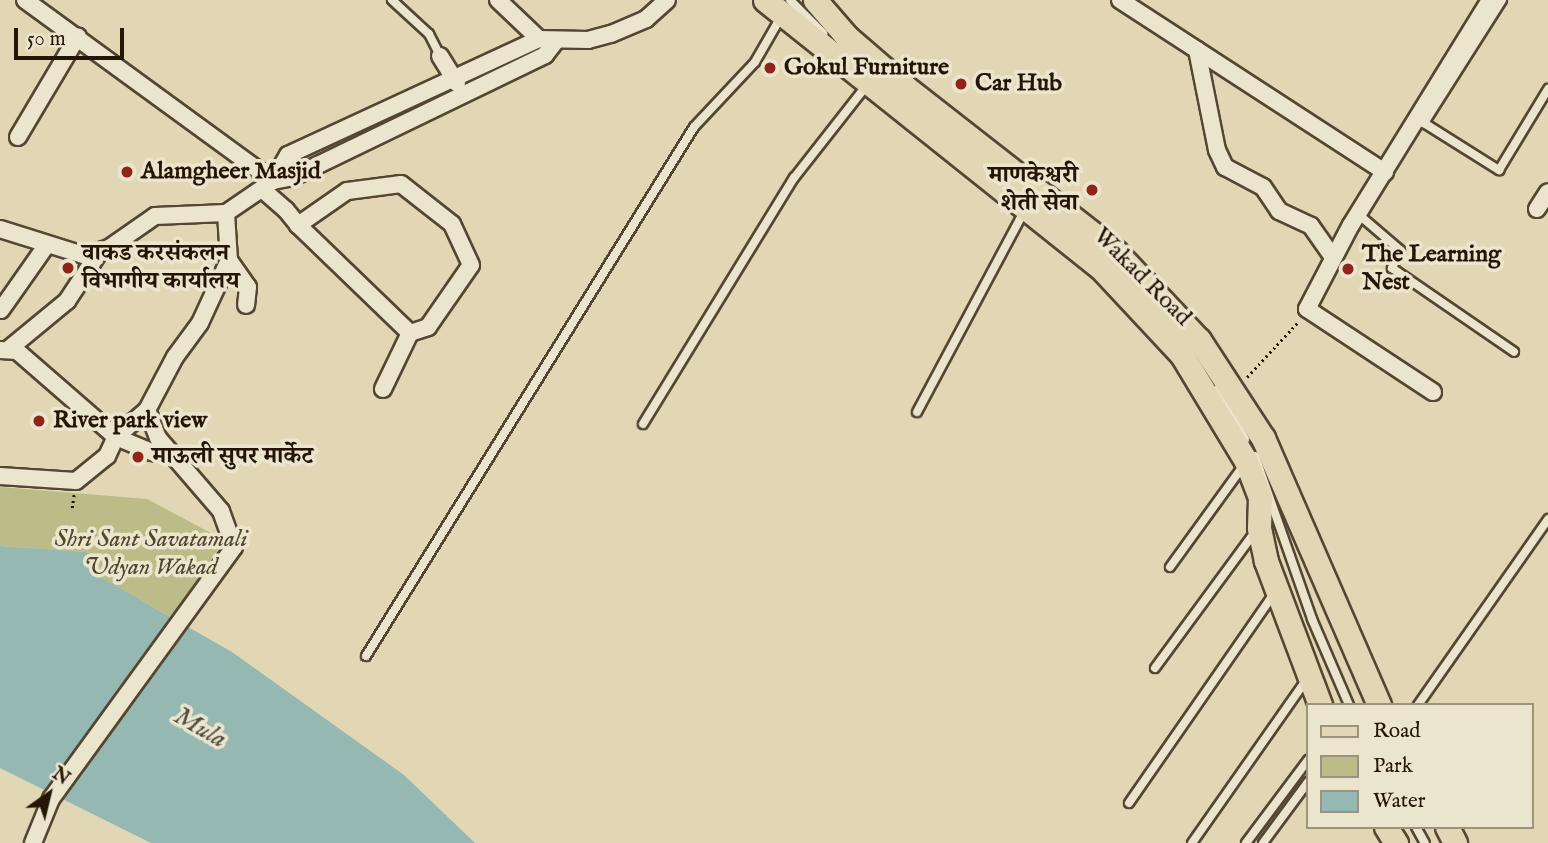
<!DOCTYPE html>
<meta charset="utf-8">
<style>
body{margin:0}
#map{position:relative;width:1548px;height:843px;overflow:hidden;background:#e1d7b4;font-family:"IM FELL English","Noto Serif Devanagari",serif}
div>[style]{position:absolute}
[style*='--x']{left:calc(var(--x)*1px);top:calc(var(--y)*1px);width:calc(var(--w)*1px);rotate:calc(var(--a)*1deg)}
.green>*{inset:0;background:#bbbc87}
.water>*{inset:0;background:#95b8b2}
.path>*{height:2.5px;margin-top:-1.25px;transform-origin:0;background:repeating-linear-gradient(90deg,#251506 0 2px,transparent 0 5.5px)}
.roads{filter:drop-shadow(2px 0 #544632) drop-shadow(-2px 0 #544632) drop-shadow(0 2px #544632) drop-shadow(0 -2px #544632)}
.service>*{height:8px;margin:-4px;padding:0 4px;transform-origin:4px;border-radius:4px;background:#ece5ce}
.minor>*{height:16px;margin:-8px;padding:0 8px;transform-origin:8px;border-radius:8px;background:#ece5ce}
.primary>*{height:23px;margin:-11.5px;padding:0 11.5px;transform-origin:11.5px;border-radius:11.5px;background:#e1d7b4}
.dots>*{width:19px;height:19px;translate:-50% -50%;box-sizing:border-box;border:4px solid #ece5ce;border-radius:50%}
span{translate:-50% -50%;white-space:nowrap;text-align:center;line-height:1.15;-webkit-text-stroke:7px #ece5ce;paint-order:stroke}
.poi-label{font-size:24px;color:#251506;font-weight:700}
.left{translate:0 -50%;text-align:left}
.right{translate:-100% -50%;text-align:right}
.street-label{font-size:24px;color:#251506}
.park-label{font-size:24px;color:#52472d;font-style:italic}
.water-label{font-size:26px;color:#4c4e42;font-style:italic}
.legend{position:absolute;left:1306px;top:703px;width:228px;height:126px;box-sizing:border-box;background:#ece5ce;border:2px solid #9c927e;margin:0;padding:9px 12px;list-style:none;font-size:21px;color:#251506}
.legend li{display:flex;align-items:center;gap:14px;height:35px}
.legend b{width:35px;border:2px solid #9c927e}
.north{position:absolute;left:14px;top:759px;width:70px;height:70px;-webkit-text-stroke:5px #ece5ce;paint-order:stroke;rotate:34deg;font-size:19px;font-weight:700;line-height:28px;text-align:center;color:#251506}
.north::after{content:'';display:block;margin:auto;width:24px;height:32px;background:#251506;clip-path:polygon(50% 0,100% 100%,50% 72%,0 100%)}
.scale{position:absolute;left:14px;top:28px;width:110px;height:32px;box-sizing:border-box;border:4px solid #251506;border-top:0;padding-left:9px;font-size:21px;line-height:24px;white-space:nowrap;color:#251506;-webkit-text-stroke:5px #ece5ce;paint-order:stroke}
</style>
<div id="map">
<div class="green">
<div style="clip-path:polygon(0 487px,147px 499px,224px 540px,173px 618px,101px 578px,95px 556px,86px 552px,0 546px)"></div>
</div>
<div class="water">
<div style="clip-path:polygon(0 546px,86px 552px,95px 556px,102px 578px,232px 652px,404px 775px,475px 843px,151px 843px,0 768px)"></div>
</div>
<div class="path">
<div style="--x:1247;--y:377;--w:76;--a:-47.1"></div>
<div style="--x:72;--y:508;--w:14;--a:-82"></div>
</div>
<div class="roads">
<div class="service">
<div style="--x:392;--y:0;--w:50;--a:42.6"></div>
<div style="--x:429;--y:34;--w:25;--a:63"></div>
<div style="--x:790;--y:0;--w:47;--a:45"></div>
<div style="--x:1502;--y:0;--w:146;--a:122.4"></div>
<div style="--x:1424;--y:123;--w:89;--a:32.1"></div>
<div style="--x:1499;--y:170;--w:95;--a:-58.8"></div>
<div style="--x:1358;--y:214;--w:55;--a:40.6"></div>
<div style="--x:1400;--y:250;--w:20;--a:114"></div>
<div style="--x:1392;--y:268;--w:148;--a:34.5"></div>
<div style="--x:1218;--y:389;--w:57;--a:61.6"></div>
<div style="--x:917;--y:412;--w:229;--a:-61.9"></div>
<div style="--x:643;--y:424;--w:289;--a:-58.5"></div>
<div style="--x:794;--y:178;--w:118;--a:-51.9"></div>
<div style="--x:1255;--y:456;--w:173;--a:70.7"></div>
<div style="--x:1312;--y:619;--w:94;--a:66.7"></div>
<div style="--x:1170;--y:567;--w:125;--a:-54.1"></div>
<div style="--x:366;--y:656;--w:622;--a:-58.2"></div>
<div style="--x:694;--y:127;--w:89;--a:-46.8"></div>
<div style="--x:755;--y:62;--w:54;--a:-60.1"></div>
<div style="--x:1155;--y:668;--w:169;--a:-53.7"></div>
<div style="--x:1418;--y:705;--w:227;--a:-55"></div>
<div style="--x:1129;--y:803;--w:257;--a:-55.3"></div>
<div style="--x:1416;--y:827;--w:18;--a:61"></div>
<div style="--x:1192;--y:843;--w:200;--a:-55"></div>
<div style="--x:1246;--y:843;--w:104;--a:-53.2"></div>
<div style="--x:1263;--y:843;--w:76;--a:-53.6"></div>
</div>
<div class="minor">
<div style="--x:25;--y:0;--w:307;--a:36.1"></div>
<div style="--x:273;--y:181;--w:20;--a:-11"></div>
<div style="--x:293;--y:177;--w:280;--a:-25.8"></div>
<div style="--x:545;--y:55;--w:16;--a:-52"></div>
<div style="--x:498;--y:0;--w:57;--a:43.6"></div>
<div style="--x:1120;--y:0;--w:316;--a:33"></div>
<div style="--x:1197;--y:50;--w:102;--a:78.7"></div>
<div style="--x:1217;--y:150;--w:19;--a:65"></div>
<div style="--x:1225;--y:167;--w:43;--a:27.8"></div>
<div style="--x:1263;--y:187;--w:29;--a:56"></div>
<div style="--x:1279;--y:211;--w:35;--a:25"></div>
<div style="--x:1311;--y:226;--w:39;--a:55"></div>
<div style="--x:440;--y:56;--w:32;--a:58"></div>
<div style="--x:18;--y:137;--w:117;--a:-59.3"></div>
<div style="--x:263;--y:190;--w:30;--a:41"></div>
<div style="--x:286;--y:210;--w:19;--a:51"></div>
<div style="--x:298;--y:225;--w:156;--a:44"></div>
<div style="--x:410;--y:333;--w:19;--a:-18"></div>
<div style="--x:428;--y:327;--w:75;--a:-55.3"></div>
<div style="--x:471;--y:265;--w:45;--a:-114.9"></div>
<div style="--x:452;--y:224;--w:65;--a:-141.9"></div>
<div style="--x:401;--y:184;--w:54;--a:172.6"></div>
<div style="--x:347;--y:191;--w:60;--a:145.2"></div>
<div style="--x:1537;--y:209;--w:20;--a:-57"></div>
<div style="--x:0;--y:229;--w:90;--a:17.4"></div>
<div style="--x:86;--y:256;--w:24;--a:-19"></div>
<div style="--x:109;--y:248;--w:56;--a:-34.8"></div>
<div style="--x:155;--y:216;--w:71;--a:-2.4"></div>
<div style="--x:226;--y:213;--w:57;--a:-34.2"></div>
<div style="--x:273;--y:181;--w:30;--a:-60"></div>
<div style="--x:288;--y:155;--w:277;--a:-24.8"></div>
<div style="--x:539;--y:39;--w:49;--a:1.2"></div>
<div style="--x:588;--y:40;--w:24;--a:-15"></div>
<div style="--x:611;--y:34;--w:38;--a:-23"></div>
<div style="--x:646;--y:19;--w:28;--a:-42"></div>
<div style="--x:229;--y:260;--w:33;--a:55"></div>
<div style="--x:248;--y:287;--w:18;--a:96"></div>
<div style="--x:1;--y:310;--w:78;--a:-54.9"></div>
<div style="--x:10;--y:348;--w:74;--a:-39.5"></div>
<div style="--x:67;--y:301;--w:56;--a:-56.6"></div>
<div style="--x:0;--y:350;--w:17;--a:3"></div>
<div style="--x:17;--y:351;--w:131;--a:41"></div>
<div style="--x:116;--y:437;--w:41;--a:-41.1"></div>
<div style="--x:383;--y:389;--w:62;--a:-64.3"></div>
<div style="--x:1433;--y:392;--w:151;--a:-146.6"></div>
<div style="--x:1307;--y:309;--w:95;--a:-62.4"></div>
<div style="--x:1351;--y:225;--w:264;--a:-58.3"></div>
<div style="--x:0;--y:476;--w:76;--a:3.8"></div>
<div style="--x:76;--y:481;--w:40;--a:-39"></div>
<div style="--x:107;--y:456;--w:21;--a:-65"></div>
<div style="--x:116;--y:437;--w:39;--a:23"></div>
<div style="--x:152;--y:452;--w:20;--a:6"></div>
<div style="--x:33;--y:843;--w:48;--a:-67.8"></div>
<div style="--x:51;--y:799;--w:311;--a:-54"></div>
<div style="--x:234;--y:547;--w:38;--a:-110"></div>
<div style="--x:221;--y:511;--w:96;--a:-130.8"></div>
<div style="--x:158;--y:438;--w:30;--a:-111"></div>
<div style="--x:147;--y:410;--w:60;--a:-62.2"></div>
<div style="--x:175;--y:357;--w:42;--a:-53.7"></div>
<div style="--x:200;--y:323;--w:69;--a:-65.3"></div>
<div style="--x:229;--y:260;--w:47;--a:-93.7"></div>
</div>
<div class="primary">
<div style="--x:765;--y:0;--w:428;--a:38.6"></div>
<div style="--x:1100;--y:267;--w:120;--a:47"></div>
<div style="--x:1182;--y:355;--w:124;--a:58.9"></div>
<div style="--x:1246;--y:461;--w:40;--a:69"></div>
<div style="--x:1260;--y:498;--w:30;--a:92"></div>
<div style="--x:1259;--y:528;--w:34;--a:78"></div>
<div style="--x:1266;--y:561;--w:154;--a:69.4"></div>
<div style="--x:815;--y:0;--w:49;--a:49.1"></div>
<div style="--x:847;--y:37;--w:77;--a:40.8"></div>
<div style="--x:905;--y:87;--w:266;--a:38"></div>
<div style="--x:1115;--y:251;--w:122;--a:46.7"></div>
<div style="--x:1199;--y:340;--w:117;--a:56.9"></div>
<div style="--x:1263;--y:438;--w:291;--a:66.5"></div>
<div style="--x:1386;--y:827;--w:19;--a:58"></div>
<div style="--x:1447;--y:827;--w:18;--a:63"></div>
</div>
</div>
<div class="dots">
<div style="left:770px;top:68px;background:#8f2418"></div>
<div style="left:961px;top:84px;background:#8f2418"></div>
<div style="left:127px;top:172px;background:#8f2418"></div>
<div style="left:1092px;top:190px;background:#8f2418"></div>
<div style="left:68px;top:268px;background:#8f2418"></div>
<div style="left:1348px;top:269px;background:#8f2418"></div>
<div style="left:39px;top:421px;background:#8f2418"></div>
<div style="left:138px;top:457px;background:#8f2418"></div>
</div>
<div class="poi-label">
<span class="left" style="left:784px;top:68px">Gokul Furniture</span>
<span class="left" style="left:975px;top:84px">Car Hub</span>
<span class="left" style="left:141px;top:172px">Alamgheer Masjid</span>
<span class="right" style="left:1078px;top:190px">माणकेश्वरी<br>शेती सेवा</span>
<span class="left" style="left:82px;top:268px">वाकड करसंकलन<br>विभागीय कार्यालय</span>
<span class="left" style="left:1362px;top:269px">The Learning<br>Nest</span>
<span class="left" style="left:53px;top:421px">River park view</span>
<span class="left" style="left:152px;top:457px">माऊली सुपर मार्केट</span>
</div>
<div class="street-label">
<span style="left:1142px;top:277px;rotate:45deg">Wakad Road</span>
</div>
<div class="park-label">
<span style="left:151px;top:554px">Shri Sant Savatamali<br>Udyan Wakad</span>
</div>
<div class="water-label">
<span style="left:200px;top:728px;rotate:30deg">Mula</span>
</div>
<ul class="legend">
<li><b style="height:9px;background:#e1d7b4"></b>Road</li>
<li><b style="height:19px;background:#bbbc87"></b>Park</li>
<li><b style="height:19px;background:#95b8b2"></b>Water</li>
</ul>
<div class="north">N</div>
<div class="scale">50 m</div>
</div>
